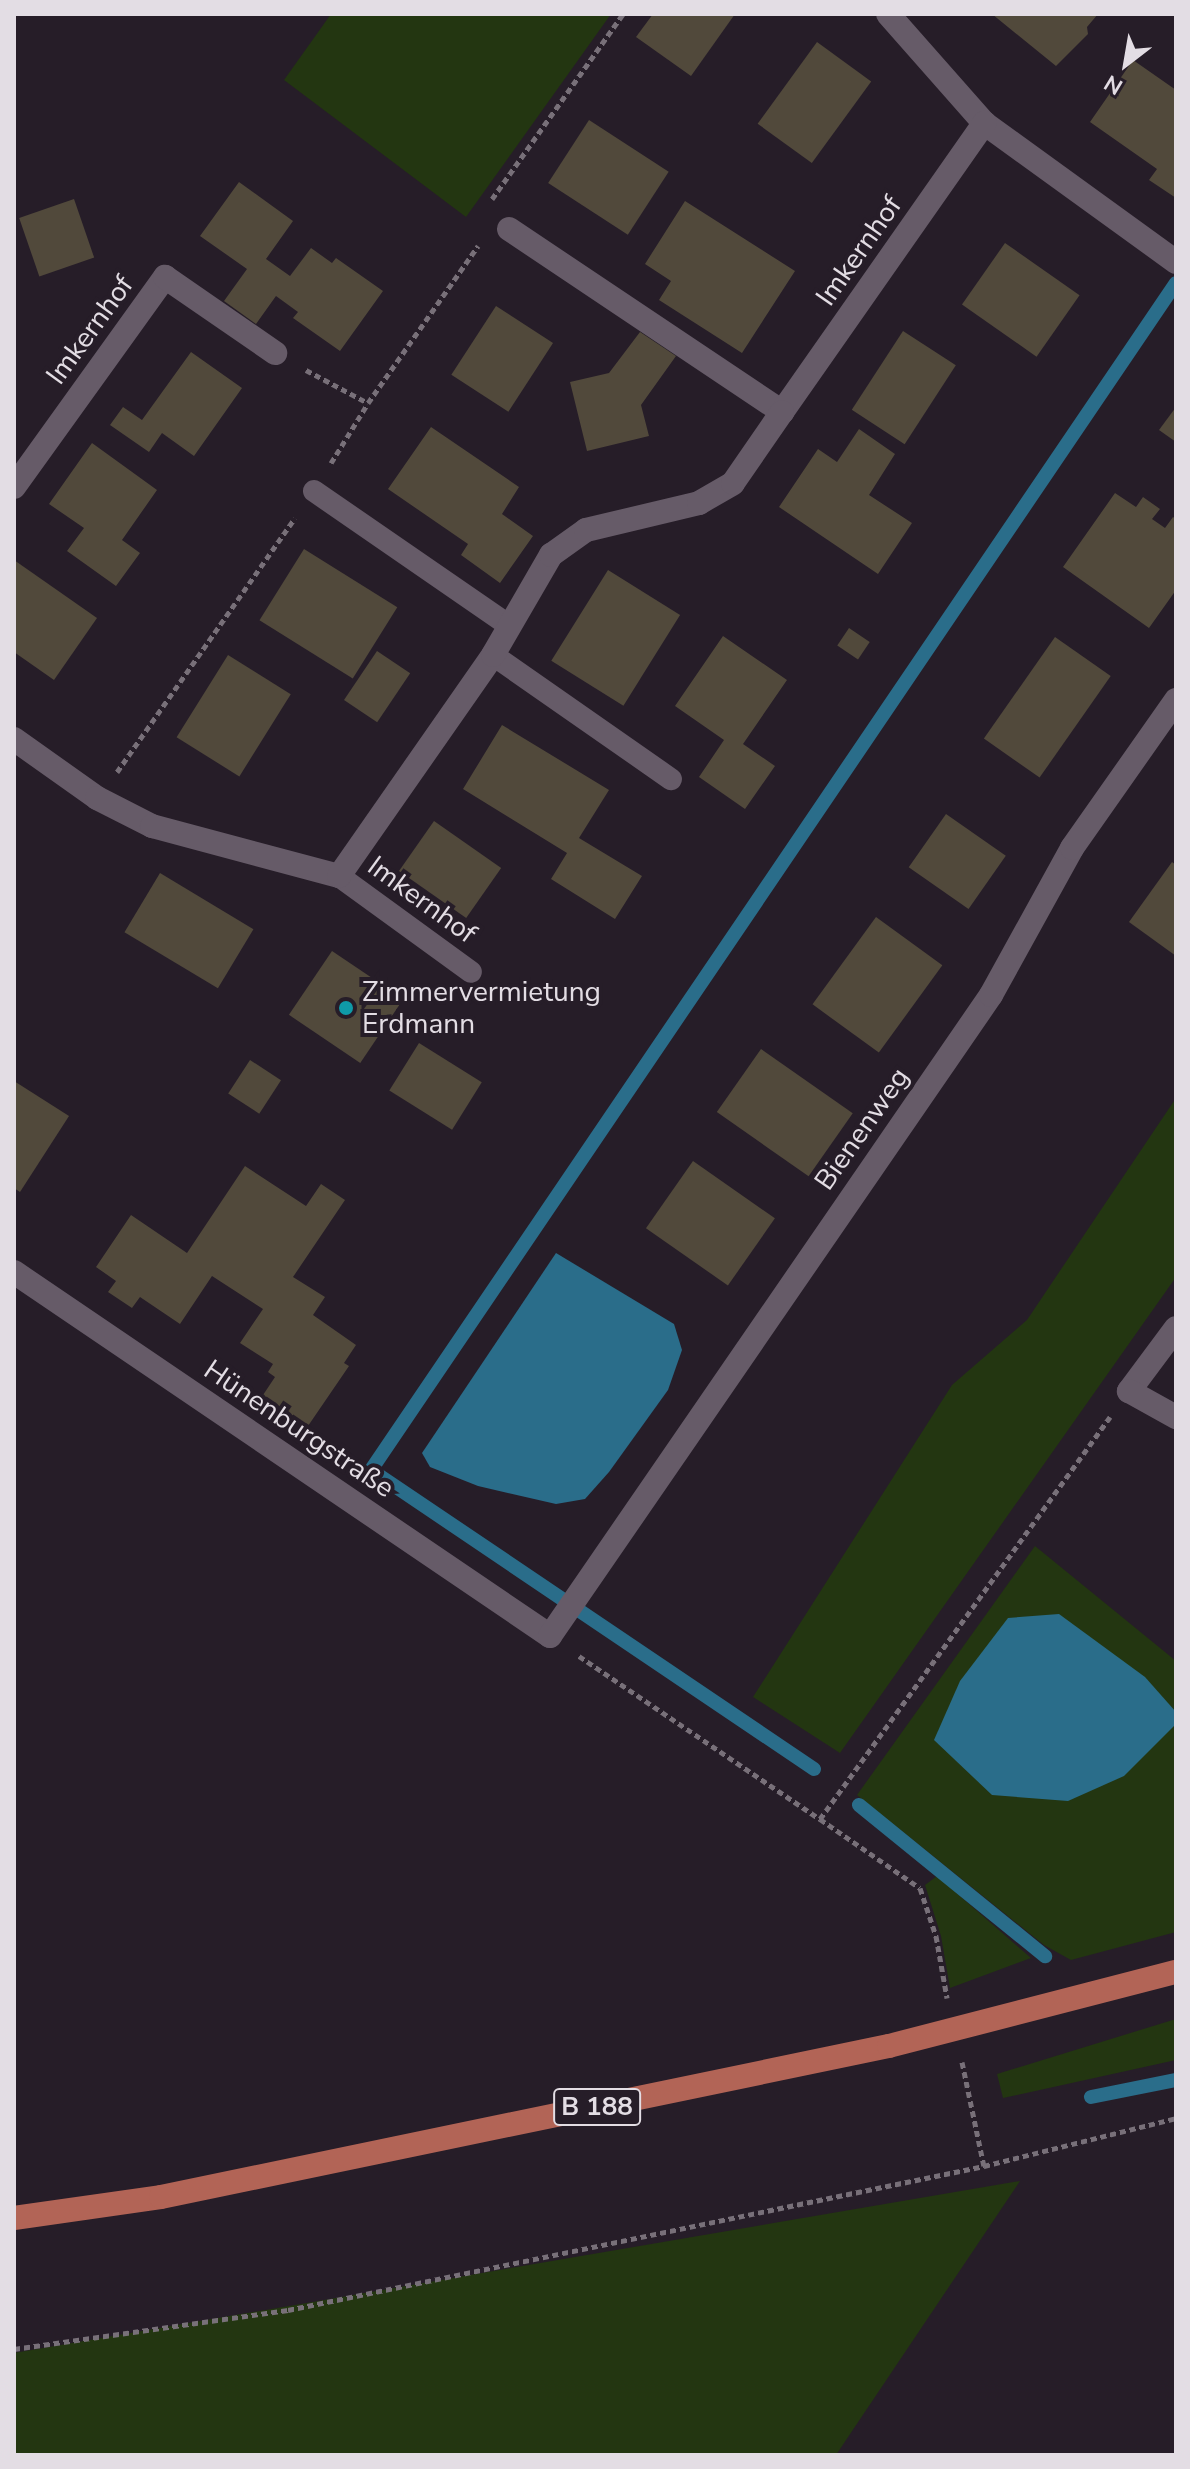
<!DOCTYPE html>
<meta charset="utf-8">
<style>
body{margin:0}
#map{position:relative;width:1190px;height:2469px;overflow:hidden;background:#261d28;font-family:"Nunito Sans",sans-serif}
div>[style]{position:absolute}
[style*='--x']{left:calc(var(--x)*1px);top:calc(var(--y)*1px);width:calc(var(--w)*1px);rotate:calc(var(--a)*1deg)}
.green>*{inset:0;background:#233611}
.water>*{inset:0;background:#2a6d8a}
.stream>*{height:14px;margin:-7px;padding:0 7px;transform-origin:7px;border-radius:7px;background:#2a6d8a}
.building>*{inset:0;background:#51493b;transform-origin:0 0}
.path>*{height:5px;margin-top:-2.5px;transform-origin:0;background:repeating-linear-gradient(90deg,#787079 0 6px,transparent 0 10px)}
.service>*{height:22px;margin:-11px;padding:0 11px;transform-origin:11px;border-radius:11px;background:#665b68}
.minor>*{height:24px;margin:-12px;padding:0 12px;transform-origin:12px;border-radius:12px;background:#665b68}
.primary>*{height:24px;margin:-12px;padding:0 12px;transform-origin:12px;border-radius:12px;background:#b26456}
.dots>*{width:22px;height:22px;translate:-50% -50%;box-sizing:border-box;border:4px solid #261d28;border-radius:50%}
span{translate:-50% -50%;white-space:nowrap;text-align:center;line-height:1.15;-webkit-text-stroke:8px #261d28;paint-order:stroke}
.shield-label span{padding:2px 6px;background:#261d28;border:2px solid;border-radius:6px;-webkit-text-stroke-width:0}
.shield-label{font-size:26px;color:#e3dde4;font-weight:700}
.street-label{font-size:28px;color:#e3dde4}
.poi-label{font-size:28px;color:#e3dde4}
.left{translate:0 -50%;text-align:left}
.frame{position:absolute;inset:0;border:16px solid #e3dde4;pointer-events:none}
.north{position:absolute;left:1086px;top:24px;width:80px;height:80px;-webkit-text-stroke:6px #261d28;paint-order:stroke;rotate:211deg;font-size:22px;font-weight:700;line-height:32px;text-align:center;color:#e3dde4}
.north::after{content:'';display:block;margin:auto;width:28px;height:36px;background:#e3dde4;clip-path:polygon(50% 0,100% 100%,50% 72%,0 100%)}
</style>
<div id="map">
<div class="green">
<div style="clip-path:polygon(331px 14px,611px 14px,466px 217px,284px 80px)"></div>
<div style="clip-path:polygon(1176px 1098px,1176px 1277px,840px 1753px,753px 1697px,952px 1385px,1027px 1320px)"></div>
<div style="clip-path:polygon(1035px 1546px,1176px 1661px,1176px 1932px,1071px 1960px,1044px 1945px,857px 1795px)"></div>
<div style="clip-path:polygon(937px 1876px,1031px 1958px,950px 1988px,941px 1936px,925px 1885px)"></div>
<div style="clip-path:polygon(1176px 2019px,1176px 2060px,1003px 2098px,997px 2074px)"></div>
<div style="clip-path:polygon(1020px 2181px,836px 2455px,14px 2455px,14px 2353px)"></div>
</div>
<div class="water">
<div style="clip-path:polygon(556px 1253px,674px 1324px,682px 1350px,668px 1390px,609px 1472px,585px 1499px,556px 1504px,478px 1486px,430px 1467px,422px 1453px)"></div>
<div style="clip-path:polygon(1059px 1614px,1145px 1677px,1176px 1712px,1176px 1724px,1124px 1776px,1068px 1801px,992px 1795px,934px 1740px,960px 1681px,1008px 1618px)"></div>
</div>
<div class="stream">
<div style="--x:814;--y:1769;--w:534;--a:-145.98"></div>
<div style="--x:371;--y:1470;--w:1434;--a:-55.86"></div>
<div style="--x:859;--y:1805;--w:240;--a:39.1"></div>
<div style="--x:1091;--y:2097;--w:87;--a:-11.3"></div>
</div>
<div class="building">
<div style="clip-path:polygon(653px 14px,735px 14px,691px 76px,636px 37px)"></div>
<div style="clip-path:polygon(992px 14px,1098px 14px,1087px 27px,1088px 34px,1056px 66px)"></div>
<div style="left:817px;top:42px;width:67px;height:101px;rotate:36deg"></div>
<div style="clip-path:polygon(1133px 60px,1176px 90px,1176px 198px,1149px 180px,1157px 169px,1090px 122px)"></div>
<div style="left:589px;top:120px;width:95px;height:75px;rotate:33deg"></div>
<div style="clip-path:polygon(239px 182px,293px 221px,266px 259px,290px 276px,311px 248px,332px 263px,336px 258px,383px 291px,340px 351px,293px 318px,298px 312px,276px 296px,256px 324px,224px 301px,247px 269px,200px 236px)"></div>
<div style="left:74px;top:199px;width:62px;height:58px;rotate:71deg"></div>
<div style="clip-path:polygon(685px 201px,795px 271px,742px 353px,659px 300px,671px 281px,645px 264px)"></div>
<div style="left:1005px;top:243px;width:91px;height:75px;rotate:35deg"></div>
<div style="left:496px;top:306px;width:68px;height:82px;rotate:33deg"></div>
<div style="left:903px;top:331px;width:63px;height:94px;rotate:33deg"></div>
<div style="clip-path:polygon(640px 332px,676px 356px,641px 405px,649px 436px,587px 451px,570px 382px,609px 373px)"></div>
<div style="clip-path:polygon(191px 352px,242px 388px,194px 456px,162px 433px,149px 452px,110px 425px,123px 407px,142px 420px)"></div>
<div style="clip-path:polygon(1176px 407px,1176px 442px,1159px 430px)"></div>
<div style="clip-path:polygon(431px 427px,519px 487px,502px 514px,533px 536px,500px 583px,461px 555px,468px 544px,388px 489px)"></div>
<div style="clip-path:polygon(859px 429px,895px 454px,869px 495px,912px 523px,878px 574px,779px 507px,818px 449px,837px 462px)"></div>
<div style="clip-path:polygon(92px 443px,157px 490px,122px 540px,140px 553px,116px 586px,67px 551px,84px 528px,49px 504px)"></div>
<div style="clip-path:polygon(1115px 493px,1136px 507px,1143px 497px,1160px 509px,1152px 519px,1165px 528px,1173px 517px,1176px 519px,1176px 590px,1149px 628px,1063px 567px)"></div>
<div style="left:304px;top:549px;width:110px;height:84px;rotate:32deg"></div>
<div style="clip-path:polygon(14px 560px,97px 618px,54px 680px,14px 652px)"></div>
<div style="left:608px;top:570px;width:85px;height:107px;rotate:32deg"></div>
<div style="left:849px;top:628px;width:25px;height:21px;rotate:34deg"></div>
<div style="clip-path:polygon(723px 636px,787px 680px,743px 744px,775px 766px,745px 809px,699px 777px,724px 740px,675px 706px)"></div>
<div style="left:1055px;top:637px;width:68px;height:124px;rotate:35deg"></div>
<div style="left:377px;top:651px;width:40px;height:59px;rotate:34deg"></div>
<div style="left:228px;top:655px;width:74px;height:97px;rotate:32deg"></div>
<div style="clip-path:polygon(502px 725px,609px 790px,579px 838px,642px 876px,615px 919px,551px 879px,567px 853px,463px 789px)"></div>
<div style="left:946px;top:814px;width:73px;height:65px;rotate:35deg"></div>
<div style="left:434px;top:821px;width:82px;height:61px;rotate:35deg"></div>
<div style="clip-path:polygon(1172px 862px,1176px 865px,1176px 956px,1129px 922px)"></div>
<div style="left:160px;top:873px;width:109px;height:69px;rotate:31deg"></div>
<div style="left:876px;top:917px;width:82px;height:108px;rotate:36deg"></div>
<div style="left:332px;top:951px;width:86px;height:77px;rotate:34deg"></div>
<div style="left:419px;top:1043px;width:74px;height:56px;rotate:32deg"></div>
<div style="left:761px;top:1049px;width:112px;height:77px;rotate:35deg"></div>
<div style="left:250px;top:1060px;width:37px;height:40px;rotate:33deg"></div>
<div style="clip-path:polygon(14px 1081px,69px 1116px,20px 1192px,14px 1188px)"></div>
<div style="left:693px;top:1161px;width:100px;height:82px;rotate:35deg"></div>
<div style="clip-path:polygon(245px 1166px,306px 1206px,321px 1184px,345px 1200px,293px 1277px,325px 1297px,313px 1315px,356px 1345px,344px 1363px,349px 1366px,308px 1426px,263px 1395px,275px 1377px,268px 1372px,273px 1364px,240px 1343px,263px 1309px,212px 1276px,180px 1324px,140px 1297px,132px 1308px,108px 1292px,116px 1281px,96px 1267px,131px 1215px,187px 1253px)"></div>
</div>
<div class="path">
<div style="--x:492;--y:199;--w:227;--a:-54.7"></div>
<div style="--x:306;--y:370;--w:70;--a:28"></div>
<div style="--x:331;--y:463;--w:70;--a:-58.3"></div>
<div style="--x:368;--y:403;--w:192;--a:-55"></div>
<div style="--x:117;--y:772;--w:310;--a:-55"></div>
<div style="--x:579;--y:1656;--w:291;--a:34.1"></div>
<div style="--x:820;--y:1819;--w:496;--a:-54.2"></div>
<div style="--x:820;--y:1819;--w:121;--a:34.6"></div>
<div style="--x:920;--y:1888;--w:51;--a:71.6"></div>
<div style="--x:936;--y:1936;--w:63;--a:79.9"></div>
<div style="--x:962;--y:2062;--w:106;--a:78.1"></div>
<div style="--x:14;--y:2349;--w:277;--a:-8.1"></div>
<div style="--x:288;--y:2310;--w:711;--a:-11.69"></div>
<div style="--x:984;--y:2166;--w:198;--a:-14"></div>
</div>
<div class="service">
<div style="--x:314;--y:491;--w:238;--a:34.6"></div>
<div style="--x:493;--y:655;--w:217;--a:34.9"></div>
<div style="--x:339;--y:876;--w:163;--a:36"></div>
</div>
<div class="minor">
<div style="--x:888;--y:14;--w:145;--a:48.6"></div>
<div style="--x:984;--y:123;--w:237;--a:35.9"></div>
<div style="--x:509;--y:229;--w:329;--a:33.8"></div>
<div style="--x:782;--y:412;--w:353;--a:-55"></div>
<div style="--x:14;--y:487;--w:259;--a:-54.3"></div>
<div style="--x:165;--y:277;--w:134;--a:34.6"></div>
<div style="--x:14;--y:739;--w:102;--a:35.4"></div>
<div style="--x:97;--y:798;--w:62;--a:27"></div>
<div style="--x:152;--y:826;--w:194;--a:15"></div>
<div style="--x:339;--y:876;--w:269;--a:-55.1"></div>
<div style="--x:493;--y:655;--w:116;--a:-59.9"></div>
<div style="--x:551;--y:555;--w:43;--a:-35.5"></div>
<div style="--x:586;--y:530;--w:116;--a:-13.4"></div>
<div style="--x:699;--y:503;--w:39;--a:-30"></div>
<div style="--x:733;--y:483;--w:86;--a:-55.4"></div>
<div style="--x:14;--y:1272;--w:648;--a:34.18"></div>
<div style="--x:550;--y:1636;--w:778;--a:-55.47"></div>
<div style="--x:991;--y:995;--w:168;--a:-61.1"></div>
<div style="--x:1072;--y:848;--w:181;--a:-54.9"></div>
<div style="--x:1176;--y:1328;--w:79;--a:126.7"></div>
<div style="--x:1129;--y:1391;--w:54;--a:29"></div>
</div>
<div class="primary">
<div style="--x:14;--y:2218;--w:148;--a:-8.1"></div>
<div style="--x:161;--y:2197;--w:743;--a:-11.72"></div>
<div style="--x:889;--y:2046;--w:296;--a:-14.5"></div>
</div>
<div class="dots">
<div style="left:346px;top:1008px;background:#0f9aa8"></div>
</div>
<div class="shield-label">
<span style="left:597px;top:2107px">B 188</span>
</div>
<div class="street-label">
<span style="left:859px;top:251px;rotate:-55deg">Imkernhof</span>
<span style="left:90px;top:330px;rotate:-54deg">Imkernhof</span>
<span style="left:422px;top:900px;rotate:36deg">Imkernhof</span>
<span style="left:862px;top:1129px;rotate:-55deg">Bienenweg</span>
<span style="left:299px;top:1429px;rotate:34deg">Hünenburgstraße</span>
</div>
<div class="poi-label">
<span class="left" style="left:362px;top:1008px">Zimmervermietung<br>Erdmann</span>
</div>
<div class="frame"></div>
<div class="north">N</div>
</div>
